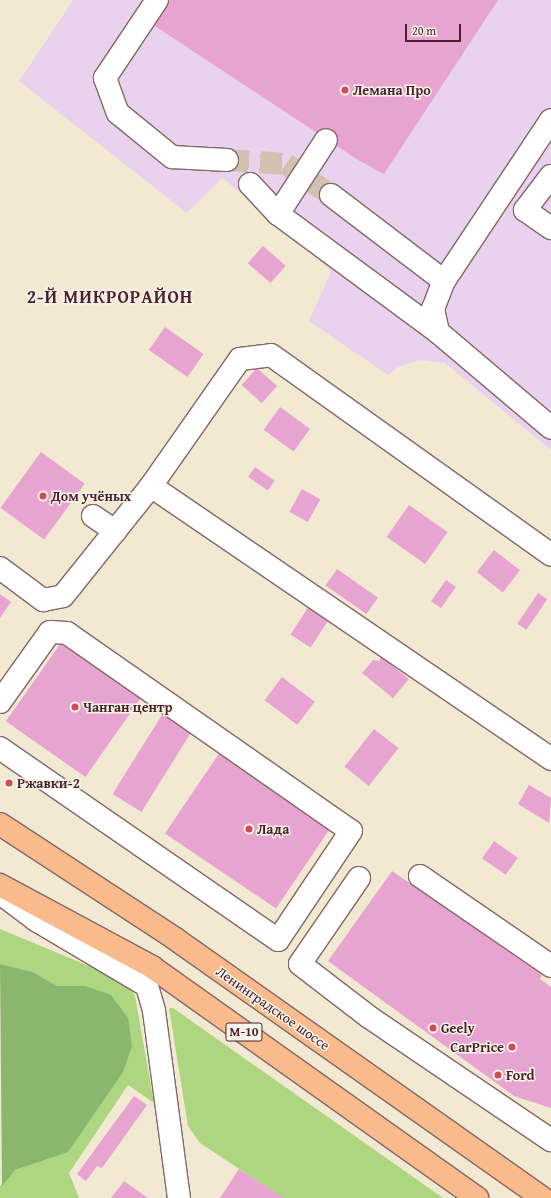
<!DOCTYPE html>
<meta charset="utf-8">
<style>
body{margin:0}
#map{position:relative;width:551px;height:1198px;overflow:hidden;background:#f2e9d3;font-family:"Gentium Book Plus",serif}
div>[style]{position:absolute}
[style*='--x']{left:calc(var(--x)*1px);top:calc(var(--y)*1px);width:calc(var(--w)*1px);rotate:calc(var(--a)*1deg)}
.built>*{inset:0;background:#e9d2ed}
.green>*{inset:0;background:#aed57f}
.forest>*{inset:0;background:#8ab66e}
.building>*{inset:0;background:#e8a4d0;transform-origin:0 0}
.minor-tunnel>*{height:22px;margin-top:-11px;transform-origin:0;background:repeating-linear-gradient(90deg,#d0c1b1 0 22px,transparent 0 33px)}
.roads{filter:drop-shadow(1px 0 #856666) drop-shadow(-1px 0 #856666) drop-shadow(0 1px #856666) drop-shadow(0 -1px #856666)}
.minor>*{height:22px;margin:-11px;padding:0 11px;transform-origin:11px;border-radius:11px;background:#fff}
.highway>*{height:22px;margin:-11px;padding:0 11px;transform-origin:11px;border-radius:11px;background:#fabb8c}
.dots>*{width:11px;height:11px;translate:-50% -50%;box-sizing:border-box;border:2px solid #f7f3e8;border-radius:50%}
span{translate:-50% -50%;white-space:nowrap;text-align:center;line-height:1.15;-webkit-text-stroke:3px #f7f3e8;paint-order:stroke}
.shield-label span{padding:1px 3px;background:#f7f3e8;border:1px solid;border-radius:3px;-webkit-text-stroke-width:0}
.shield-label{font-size:13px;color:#4a1f2b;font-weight:700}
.poi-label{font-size:14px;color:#4a1f2b;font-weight:700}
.left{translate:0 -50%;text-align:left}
.right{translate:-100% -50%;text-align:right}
.street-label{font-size:14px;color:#4a1f2b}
.district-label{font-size:18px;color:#4a1f2b;font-weight:700;letter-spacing:1px}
.scale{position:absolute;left:405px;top:24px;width:56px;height:18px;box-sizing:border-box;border:2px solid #4a1f2b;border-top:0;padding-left:5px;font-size:12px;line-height:14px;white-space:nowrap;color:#4a1f2b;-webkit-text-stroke:3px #f7f3e8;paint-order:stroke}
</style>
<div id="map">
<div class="built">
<div style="clip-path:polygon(73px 0,551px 0,551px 450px,445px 363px,420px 360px,398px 367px,388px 375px,309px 321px,331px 272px,301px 241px,222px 178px,187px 213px,19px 81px)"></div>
</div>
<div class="green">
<div style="clip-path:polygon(0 929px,125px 981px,135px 996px,154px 1103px,128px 1085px,69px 1173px,79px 1198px,0 1198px,0 1186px,15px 1170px,68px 1151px,85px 986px,57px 986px,33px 972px,0 964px)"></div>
<div style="clip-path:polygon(169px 1008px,173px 1008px,443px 1198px,283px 1198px,200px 1143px,188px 1126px)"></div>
</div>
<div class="forest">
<div style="clip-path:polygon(0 964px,33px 972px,57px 986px,85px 986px,111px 995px,128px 1018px,132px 1046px,123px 1072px,68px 1152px,15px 1170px,2px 1186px)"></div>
</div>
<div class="building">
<div style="clip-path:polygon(170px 0,498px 0,384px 174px,358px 160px,152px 24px)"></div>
<div style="left:263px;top:246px;width:30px;height:23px;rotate:41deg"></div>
<div style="left:165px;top:327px;width:47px;height:28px;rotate:35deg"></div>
<div style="left:257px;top:368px;width:27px;height:23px;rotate:42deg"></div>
<div style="left:280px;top:407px;width:37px;height:28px;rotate:36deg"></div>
<div style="left:41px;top:452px;width:54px;height:69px;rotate:36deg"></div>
<div style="left:255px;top:467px;width:24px;height:12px;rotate:35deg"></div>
<div style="left:302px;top:489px;width:21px;height:26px;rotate:29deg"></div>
<div style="left:409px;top:505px;width:47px;height:39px;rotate:35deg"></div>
<div style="left:494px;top:550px;width:33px;height:28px;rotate:38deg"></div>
<div style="left:337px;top:569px;width:50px;height:20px;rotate:35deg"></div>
<div style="left:446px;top:580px;width:12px;height:26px;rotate:35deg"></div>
<div style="left:538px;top:593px;width:11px;height:37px;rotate:34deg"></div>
<div style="clip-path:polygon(0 594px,11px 602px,0 618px)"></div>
<div style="left:309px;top:606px;width:24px;height:34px;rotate:33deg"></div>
<div style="left:65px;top:637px;width:97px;height:103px;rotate:35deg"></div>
<div style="clip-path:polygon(380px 656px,409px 679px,393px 698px,362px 673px,373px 660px,380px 661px)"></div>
<div style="left:282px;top:677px;width:41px;height:29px;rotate:37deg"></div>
<div style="left:165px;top:710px;width:34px;height:99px;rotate:32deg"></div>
<div style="left:374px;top:729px;width:31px;height:48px;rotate:38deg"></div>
<div style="left:222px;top:749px;width:134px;height:102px;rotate:34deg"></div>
<div style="clip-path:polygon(529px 785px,551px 798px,549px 823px,518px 804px)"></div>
<div style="left:494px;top:841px;width:29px;height:21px;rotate:35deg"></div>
<div style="clip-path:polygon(392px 871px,542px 975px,540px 979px,551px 987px,551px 1108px,514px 1096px,328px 961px)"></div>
<div style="clip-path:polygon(134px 1096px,147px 1105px,102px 1168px,97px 1166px,86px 1181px,77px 1174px)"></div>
<div style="clip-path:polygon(239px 1169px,284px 1198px,220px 1198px)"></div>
<div style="clip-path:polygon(124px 1181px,148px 1198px,111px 1198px)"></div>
</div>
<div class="minor-tunnel">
<div style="--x:227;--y:160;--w:59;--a:3.9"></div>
<div style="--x:286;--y:164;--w:55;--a:34.6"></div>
</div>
<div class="roads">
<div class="minor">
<div style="--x:157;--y:0;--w:94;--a:123.7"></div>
<div style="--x:105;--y:78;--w:37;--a:70"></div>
<div style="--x:118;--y:113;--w:70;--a:39.2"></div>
<div style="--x:172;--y:157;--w:55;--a:3.1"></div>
<div style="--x:551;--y:176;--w:43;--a:127.4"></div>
<div style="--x:525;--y:210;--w:32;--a:35"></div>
<div style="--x:250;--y:184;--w:41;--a:47"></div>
<div style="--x:278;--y:214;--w:199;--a:36.4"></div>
<div style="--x:438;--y:332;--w:148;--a:40.3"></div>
<div style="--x:331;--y:195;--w:142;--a:37.3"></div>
<div style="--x:278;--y:214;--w:88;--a:-57"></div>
<div style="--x:438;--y:332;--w:24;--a:-102"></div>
<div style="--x:433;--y:309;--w:30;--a:-69"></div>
<div style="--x:444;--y:281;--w:193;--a:-56.4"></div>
<div style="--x:151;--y:486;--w:484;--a:34.3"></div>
<div style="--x:93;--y:516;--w:27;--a:34"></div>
<div style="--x:0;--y:568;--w:54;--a:36.7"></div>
<div style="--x:43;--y:600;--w:20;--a:-11"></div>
<div style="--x:63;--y:596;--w:141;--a:-51.3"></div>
<div style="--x:151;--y:486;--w:155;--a:-55"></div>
<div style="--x:240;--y:359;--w:31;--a:-7"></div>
<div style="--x:271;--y:355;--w:344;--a:35.5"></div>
<div style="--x:0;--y:702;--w:86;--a:-54.5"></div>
<div style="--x:50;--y:632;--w:17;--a:3"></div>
<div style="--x:67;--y:633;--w:346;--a:34.9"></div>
<div style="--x:351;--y:831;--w:131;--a:123.8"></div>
<div style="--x:278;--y:940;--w:338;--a:-145.4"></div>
<div style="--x:420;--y:876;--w:159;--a:34.5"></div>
<div style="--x:359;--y:878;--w:104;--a:124.5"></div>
<div style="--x:300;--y:964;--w:87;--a:37.5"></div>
<div style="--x:369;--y:1017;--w:220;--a:34.1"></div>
<div style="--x:0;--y:893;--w:45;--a:36.9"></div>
<div style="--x:36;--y:920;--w:129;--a:30.7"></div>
<div style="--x:147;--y:986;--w:26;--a:74"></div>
<div style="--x:154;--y:1011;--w:189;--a:82.4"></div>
</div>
<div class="highway">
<div style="--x:0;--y:824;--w:208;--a:33.2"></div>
<div style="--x:174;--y:938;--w:451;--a:35.2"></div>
<div style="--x:0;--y:885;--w:173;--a:28.3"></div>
<div style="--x:152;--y:967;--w:399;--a:35.4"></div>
</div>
</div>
<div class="dots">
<div style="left:345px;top:90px;background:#d1495b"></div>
<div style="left:43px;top:496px;background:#d1495b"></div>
<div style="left:75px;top:707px;background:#d1495b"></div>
<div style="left:9px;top:783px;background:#d1495b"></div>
<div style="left:249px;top:829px;background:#d1495b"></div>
<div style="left:433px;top:1028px;background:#d1495b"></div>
<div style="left:512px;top:1047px;background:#d1495b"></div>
<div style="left:498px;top:1075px;background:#d1495b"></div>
</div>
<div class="shield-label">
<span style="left:244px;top:1032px">М-10</span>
</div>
<div class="poi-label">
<span class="left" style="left:353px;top:90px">Лемана Про</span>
<span class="left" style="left:51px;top:496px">Дом учёных</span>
<span class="left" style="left:83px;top:707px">Чанган центр</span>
<span class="left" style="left:17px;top:783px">Ржавки-2</span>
<span class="left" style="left:257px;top:829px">Лада</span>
<span class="left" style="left:441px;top:1028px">Geely</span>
<span class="right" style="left:504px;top:1047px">CarPrice</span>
<span class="left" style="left:506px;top:1075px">Ford</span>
</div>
<div class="street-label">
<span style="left:273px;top:1008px;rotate:35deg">Ленинградское шоссе</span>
</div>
<div class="district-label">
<span style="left:110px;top:297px">2-Й МИКРОРАЙОН</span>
</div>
<div class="scale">20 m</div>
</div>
